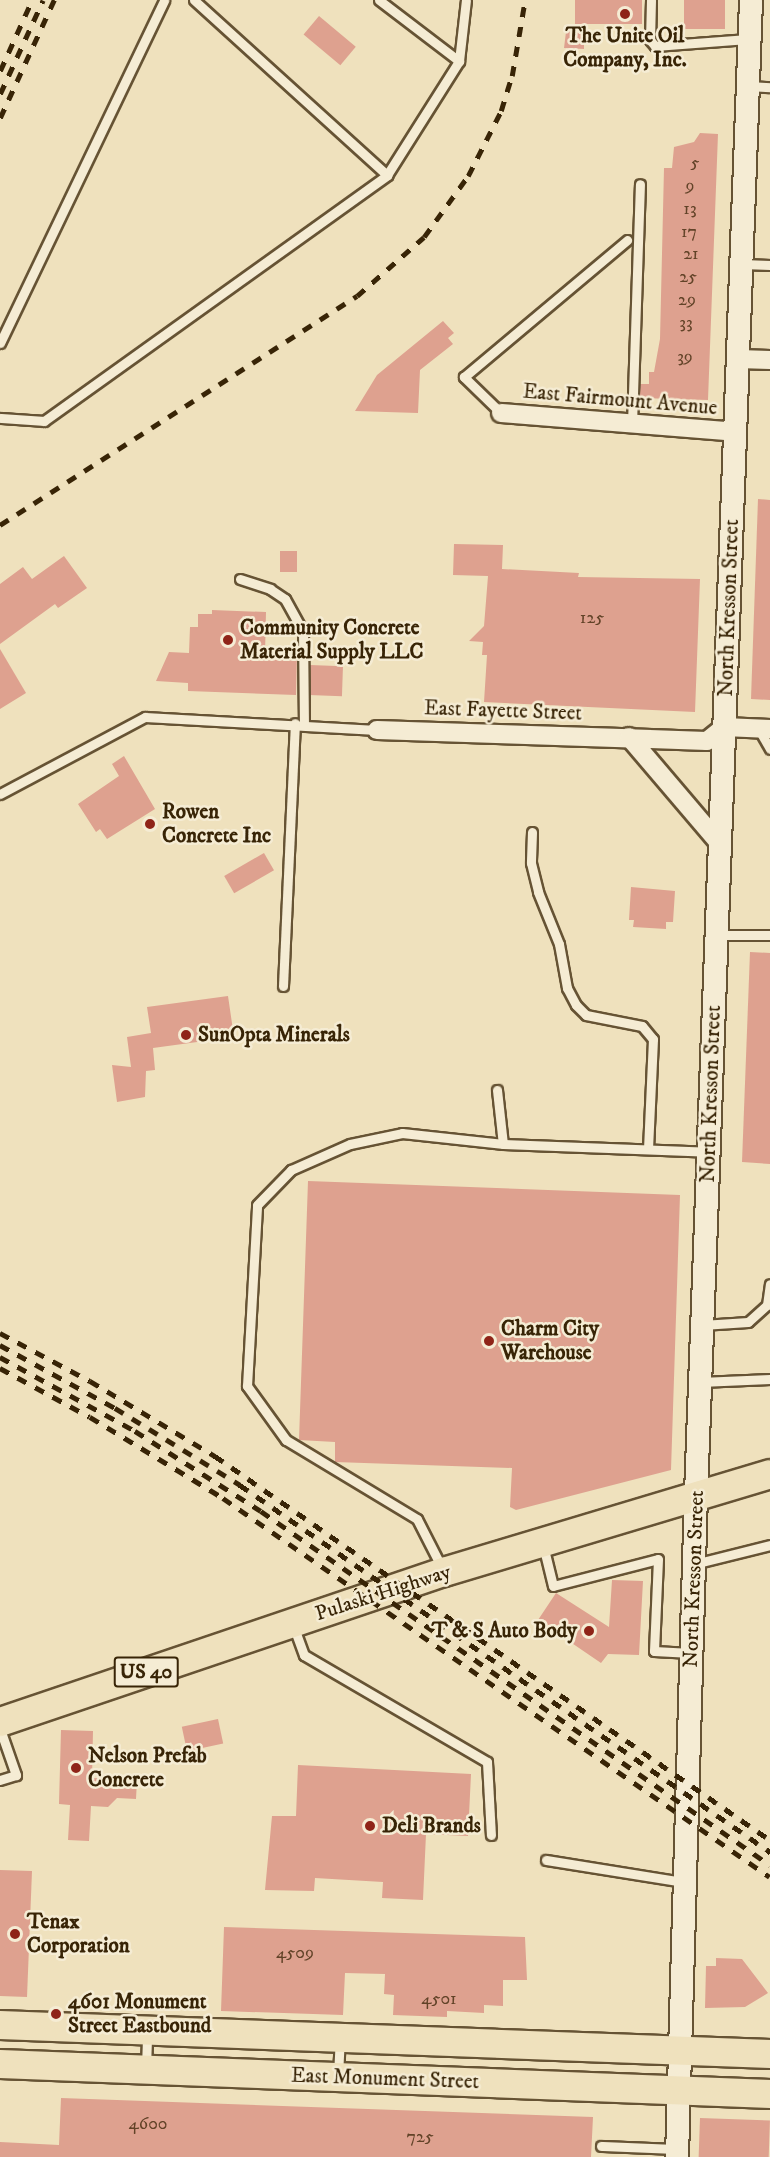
<!DOCTYPE html>
<style>
body{margin:0}
#map{position:relative;width:770px;height:2157px;overflow:hidden;background:#efe1bd;font-family:"IM FELL DW Pica",serif}
div>[style]{position:absolute}
[style*='--x']{left:calc(var(--x)*1px);top:calc(var(--y)*1px);width:calc(var(--w)*1px);rotate:calc(var(--a)*1deg)}
.building>*{inset:0;background:#dea18f;transform-origin:0 0}
.roads{filter:drop-shadow(2px 0 #665334) drop-shadow(-2px 0 #665334) drop-shadow(0 2px #665334) drop-shadow(0 -2px #665334)}
.service>*{height:9px;margin:-4.5px;padding:0 4.5px;transform-origin:4.5px;border-radius:4.5px;background:#f5ecd4}
.minor>*{height:18px;margin:-9px;padding:0 9px;transform-origin:9px;border-radius:9px;background:#f5ecd4}
.tertiary>*{height:22px;margin:-11px;padding:0 11px;transform-origin:11px;border-radius:11px;background:#f5ecd4}
.primary>*{height:28px;margin:-14px;padding:0 14px;transform-origin:14px;border-radius:14px;background:#efe1bd}
.rail>*{height:4.5px;margin-top:-2.25px;transform-origin:0;background:repeating-linear-gradient(90deg,#382406 0 10px,transparent 0 20px)}
.dots>*{width:16px;height:16px;translate:-50% -50%;box-sizing:border-box;border:3px solid #f5ecd4;border-radius:50%}
span{translate:-50% -50%;white-space:nowrap;text-align:center;line-height:1.15;-webkit-text-stroke:5px #f5ecd4;paint-order:stroke}
.number-label{font-size:18px;color:#624328}
.number-label span{-webkit-text-stroke-width:0}
.shield-label span{padding:2px 4px;background:#f5ecd4;border:2px solid;border-radius:4px;-webkit-text-stroke-width:0}
.shield-label{font-size:20px;color:#382406;font-weight:700}
.poi-label{font-size:21px;color:#382406;font-weight:700}
.left{translate:0 -50%;text-align:left}
.right{translate:-100% -50%;text-align:right}
.street-label{font-size:21px;color:#382406}
</style>
<div id="map">
<div class="building">
<div style="left:575px;top:0;width:67px;height:24px"></div>
<div style="left:684px;top:0;width:41px;height:29px"></div>
<div style="left:319px;top:16px;width:48px;height:24px;rotate:40deg"></div>
<div style="clip-path:polygon(567px 24px,584px 26px,584px 49px,564px 48px)"></div>
<div style="clip-path:polygon(700px 133px,718px 134px,708px 400px,640px 398px,640px 384px,649px 384px,649px 372px,654px 372px,660px 339px,664px 168px,672px 168px,674px 147px,694px 142px)"></div>
<div style="clip-path:polygon(443px 321px,454px 333px,448px 338px,453px 344px,420px 370px,418px 413px,355px 411px,377px 375px)"></div>
<div style="clip-path:polygon(758px 499px,770px 500px,770px 700px,751px 699px)"></div>
<div style="clip-path:polygon(454px 544px,503px 545px,502px 569px,579px 573px,578px 577px,700px 579px,695px 712px,484px 702px,487px 655px,482px 655px,483px 642px,469px 641px,484px 626px,488px 576px,453px 575px)"></div>
<div style="left:280px;top:551px;width:17px;height:21px"></div>
<div style="clip-path:polygon(64px 556px,87px 588px,58px 608px,55px 604px,0 644px,0 584px,23px 567px,32px 579px)"></div>
<div style="clip-path:polygon(212px 610px,266px 612px,265px 654px,297px 655px,296px 695px,188px 691px,188px 683px,156px 681px,169px 652px,189px 653px,190px 627px,198px 627px,198px 614px,212px 614px)"></div>
<div style="clip-path:polygon(0 649px,26px 693px,0 709px)"></div>
<div style="left:310px;top:665px;width:33px;height:30px;rotate:2deg"></div>
<div style="clip-path:polygon(124px 756px,155px 809px,107px 839px,100px 829px,96px 832px,78px 804px,119px 776px,112px 764px)"></div>
<div style="left:264px;top:853px;width:20px;height:46px;rotate:60deg"></div>
<div style="clip-path:polygon(631px 887px,675px 891px,673px 922px,666px 922px,666px 929px,633px 927px,634px 920px,629px 920px)"></div>
<div style="clip-path:polygon(750px 952px,770px 953px,770px 1164px,742px 1162px)"></div>
<div style="clip-path:polygon(228px 996px,234px 1037px,153px 1048px,155px 1070px,146px 1071px,145px 1097px,117px 1102px,112px 1065px,131px 1067px,127px 1037px,151px 1033px,147px 1007px)"></div>
<div style="clip-path:polygon(308px 1181px,680px 1195px,671px 1470px,516px 1510px,510px 1507px,512px 1468px,335px 1462px,335px 1442px,299px 1440px)"></div>
<div style="clip-path:polygon(612px 1580px,643px 1581px,639px 1655px,608px 1654px,601px 1663px,538px 1620px,556px 1593px,609px 1627px)"></div>
<div style="left:218px;top:1719px;width:25px;height:37px;rotate:78deg"></div>
<div style="clip-path:polygon(61px 1730px,93px 1731px,92px 1778px,137px 1780px,136px 1799px,117px 1798px,108px 1807px,91px 1806px,89px 1841px,68px 1840px,70px 1805px,59px 1804px)"></div>
<div style="clip-path:polygon(298px 1765px,471px 1774px,468px 1836px,426px 1834px,423px 1900px,382px 1898px,383px 1882px,315px 1878px,314px 1891px,265px 1890px,272px 1816px,296px 1816px)"></div>
<div style="clip-path:polygon(0 1870px,32px 1871px,27px 1997px,0 1996px)"></div>
<div style="clip-path:polygon(224px 1927px,525px 1937px,527px 1980px,503px 1980px,503px 2006px,484px 2005px,484px 2013px,447px 2011px,447px 2017px,393px 2015px,394px 1995px,384px 1994px,385px 1974px,345px 1973px,343px 2015px,221px 2011px)"></div>
<div style="clip-path:polygon(716px 1958px,742px 1959px,768px 1993px,745px 2007px,705px 2008px,706px 1966px,716px 1966px)"></div>
<div style="clip-path:polygon(61px 2098px,593px 2117px,591px 2157px,0 2157px,0 2142px,59px 2145px)"></div>
<div style="left:700px;top:2118px;width:70px;height:39px;rotate:2deg"></div>
</div>
<div class="roads">
<div class="service">
<div style="--x:194;--y:0;--w:261;--a:42.2"></div>
<div style="--x:379;--y:0;--w:101;--a:37.3"></div>
<div style="--x:651;--y:0;--w:40;--a:91.4"></div>
<div style="--x:650;--y:40;--w:8;--a:50"></div>
<div style="--x:655;--y:46;--w:93;--a:-4.3"></div>
<div style="--x:748;--y:86;--w:22;--a:3"></div>
<div style="--x:742;--y:264;--w:28;--a:2"></div>
<div style="--x:0;--y:343;--w:380;--a:-64.4"></div>
<div style="--x:501;--y:413;--w:52;--a:-135.8"></div>
<div style="--x:464;--y:377;--w:213;--a:-40"></div>
<div style="--x:0;--y:418;--w:44;--a:3.9"></div>
<div style="--x:44;--y:421;--w:422;--a:-35.6"></div>
<div style="--x:387;--y:175;--w:135;--a:-57.7"></div>
<div style="--x:459;--y:61;--w:61;--a:-83.5"></div>
<div style="--x:632;--y:424;--w:240;--a:-88.1"></div>
<div style="--x:240;--y:579;--w:32;--a:18"></div>
<div style="--x:270;--y:589;--w:18;--a:34"></div>
<div style="--x:285;--y:599;--w:37;--a:61"></div>
<div style="--x:303;--y:631;--w:93;--a:89.4"></div>
<div style="--x:758;--y:728;--w:24;--a:60"></div>
<div style="--x:0;--y:794;--w:164;--a:-28"></div>
<div style="--x:145;--y:717;--w:232;--a:3.2"></div>
<div style="--x:532;--y:832;--w:31;--a:92"></div>
<div style="--x:531;--y:863;--w:30;--a:76"></div>
<div style="--x:538;--y:892;--w:56;--a:68"></div>
<div style="--x:559;--y:944;--w:45;--a:79.7"></div>
<div style="--x:567;--y:988;--w:19;--a:62"></div>
<div style="--x:576;--y:1005;--w:14;--a:45"></div>
<div style="--x:586;--y:1015;--w:57;--a:11.1"></div>
<div style="--x:642;--y:1026;--w:17;--a:50"></div>
<div style="--x:653;--y:1039;--w:110;--a:92.6"></div>
<div style="--x:717;--y:935;--w:53;--a:0"></div>
<div style="--x:283;--y:986;--w:263;--a:-87.4"></div>
<div style="--x:497;--y:1090;--w:54;--a:83.7"></div>
<div style="--x:702;--y:1325;--w:46;--a:-3.7"></div>
<div style="--x:748;--y:1322;--w:25;--a:-42"></div>
<div style="--x:767;--y:1305;--w:21;--a:-82"></div>
<div style="--x:700;--y:1382;--w:70;--a:-2.5"></div>
<div style="--x:543;--y:1545;--w:42;--a:76.3"></div>
<div style="--x:553;--y:1586;--w:108;--a:-14.4"></div>
<div style="--x:658;--y:1559;--w:92;--a:92.5"></div>
<div style="--x:654;--y:1651;--w:37;--a:3"></div>
<div style="--x:694;--y:1564;--w:78;--a:-14"></div>
<div style="--x:443;--y:1570;--w:57;--a:-117"></div>
<div style="--x:417;--y:1519;--w:153;--a:-148.9"></div>
<div style="--x:286;--y:1440;--w:67;--a:-125.8"></div>
<div style="--x:247;--y:1386;--w:181;--a:-86.8"></div>
<div style="--x:257;--y:1205;--w:49;--a:-45.8"></div>
<div style="--x:291;--y:1170;--w:64;--a:-23.8"></div>
<div style="--x:350;--y:1144;--w:53;--a:-11.9"></div>
<div style="--x:402;--y:1133;--w:102;--a:6.2"></div>
<div style="--x:503;--y:1144;--w:205;--a:2.2"></div>
<div style="--x:293;--y:1625;--w:32;--a:70"></div>
<div style="--x:304;--y:1655;--w:212;--a:30.3"></div>
<div style="--x:487;--y:1762;--w:73;--a:86.9"></div>
<div style="--x:0;--y:1729;--w:49;--a:70.8"></div>
<div style="--x:16;--y:1775;--w:17;--a:163"></div>
<div style="--x:546;--y:1860;--w:140;--a:9.1"></div>
<div style="--x:146;--y:2067;--w:34;--a:-88"></div>
<div style="--x:338;--y:2075;--w:34;--a:-87"></div>
<div style="--x:601;--y:2146;--w:76;--a:2.3"></div>
</div>
<div class="minor">
<div style="--x:738;--y:359;--w:32;--a:2"></div>
<div style="--x:501;--y:413;--w:235;--a:4.6"></div>
<div style="--x:377;--y:730;--w:330;--a:1.9"></div>
<div style="--x:707;--y:741;--w:22;--a:-39"></div>
<div style="--x:724;--y:727;--w:46;--a:2.5"></div>
<div style="--x:629;--y:737;--w:140;--a:49.6"></div>
</div>
<div class="tertiary">
<div style="--x:677;--y:2157;--w:663;--a:-88.36"></div>
<div style="--x:696;--y:1494;--w:1495;--a:-87.89"></div>
</div>
<div class="primary">
<div style="--x:0;--y:1722;--w:469;--a:-18.7"></div>
<div style="--x:444;--y:1572;--w:340;--a:-16.7"></div>
<div style="--x:0;--y:2025;--w:771;--a:2.16"></div>
<div style="--x:0;--y:2064;--w:771;--a:2.23"></div>
</div>
</div>
<div class="rail">
<div style="--x:0;--y:71;--w:78;--a:-65.7"></div>
<div style="--x:0;--y:94;--w:103;--a:-65.4"></div>
<div style="--x:0;--y:118;--w:130;--a:-65.4"></div>
<div style="--x:0;--y:525;--w:424;--a:-32.7"></div>
<div style="--x:357;--y:296;--w:89;--a:-41.4"></div>
<div style="--x:424;--y:237;--w:75;--a:-54.2"></div>
<div style="--x:468;--y:176;--w:73;--a:-63.1"></div>
<div style="--x:501;--y:111;--w:37;--a:-73"></div>
<div style="--x:512;--y:76;--w:77;--a:-80.3"></div>
<div style="--x:0;--y:1333;--w:102;--a:28.1"></div>
<div style="--x:90;--y:1381;--w:146;--a:31"></div>
<div style="--x:215;--y:1456;--w:675;--a:34.68"></div>
<div style="--x:0;--y:1345;--w:131;--a:28.7"></div>
<div style="--x:115;--y:1408;--w:147;--a:31.6"></div>
<div style="--x:240;--y:1485;--w:645;--a:34.7"></div>
<div style="--x:0;--y:1357;--w:154;--a:28.7"></div>
<div style="--x:135;--y:1431;--w:149;--a:32.4"></div>
<div style="--x:261;--y:1511;--w:620;--a:34.82"></div>
<div style="--x:0;--y:1368;--w:102;--a:28.6"></div>
<div style="--x:90;--y:1417;--w:156;--a:31.3"></div>
<div style="--x:223;--y:1498;--w:665;--a:34.72"></div>
</div>
<div class="dots">
<div style="left:625px;top:14px;background:#8f2418"></div>
<div style="left:228px;top:640px;background:#8f2418"></div>
<div style="left:150px;top:824px;background:#8f2418"></div>
<div style="left:186px;top:1035px;background:#8f2418"></div>
<div style="left:489px;top:1341px;background:#8f2418"></div>
<div style="left:589px;top:1631px;background:#8f2418"></div>
<div style="left:76px;top:1768px;background:#8f2418"></div>
<div style="left:370px;top:1826px;background:#8f2418"></div>
<div style="left:15px;top:1934px;background:#8f2418"></div>
<div style="left:56px;top:2014px;background:#8f2418"></div>
</div>
<div class="number-label">
<span style="left:695px;top:163px">5</span>
<span style="left:690px;top:186px">9</span>
<span style="left:690px;top:209px">13</span>
<span style="left:689px;top:232px">17</span>
<span style="left:691px;top:254px">21</span>
<span style="left:688px;top:277px">25</span>
<span style="left:687px;top:300px">29</span>
<span style="left:686px;top:323px">33</span>
<span style="left:685px;top:357px">39</span>
<span style="left:592px;top:618px">125</span>
<span style="left:295px;top:1953px">4509</span>
<span style="left:439px;top:1999px">4501</span>
<span style="left:148px;top:2124px">4600</span>
<span style="left:420px;top:2137px">725</span>
</div>
<div class="shield-label">
<span style="left:146px;top:1672px">US 40</span>
</div>
<div class="poi-label">
<span style="left:625px;top:48px">The Unite Oil<br>Company, Inc.</span>
<span class="left" style="left:240px;top:640px">Community Concrete<br>Material Supply LLC</span>
<span class="left" style="left:162px;top:824px">Rowen<br>Concrete Inc</span>
<span class="left" style="left:198px;top:1035px">SunOpta Minerals</span>
<span class="left" style="left:501px;top:1341px">Charm City<br>Warehouse</span>
<span class="right" style="left:577px;top:1631px">T &amp; S Auto Body</span>
<span class="left" style="left:88px;top:1768px">Nelson Prefab<br>Concrete</span>
<span class="left" style="left:382px;top:1826px">Deli Brands</span>
<span class="left" style="left:27px;top:1934px">Tenax<br>Corporation</span>
<span class="left" style="left:68px;top:2014px">4601 Monument<br>Street Eastbound</span>
</div>
<div class="street-label">
<span style="left:620px;top:400px;rotate:5deg">East Fairmount Avenue</span>
<span style="left:729px;top:608px;rotate:-88deg">North Kresson Street</span>
<span style="left:503px;top:711px;rotate:2deg">East Fayette Street</span>
<span style="left:711px;top:1094px;rotate:-88deg">North Kresson Street</span>
<span style="left:694px;top:1579px;rotate:-88deg">North Kresson Street</span>
<span style="left:383px;top:1593px;rotate:-18deg">Pulaski Highway</span>
<span style="left:385px;top:2079px;rotate:2deg">East Monument Street</span>
</div>
</div>
